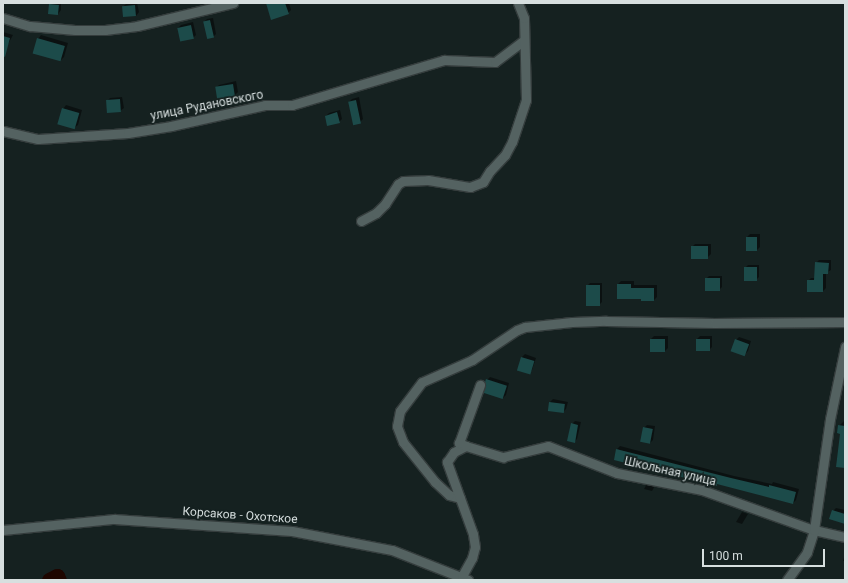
<!DOCTYPE html>
<meta charset="utf-8">
<style>
body{margin:0}
#map{position:relative;width:848px;height:583px;overflow:hidden;background:#152120;font-family:Roboto,sans-serif}
div>[style]{position:absolute}
[style*='--x']{left:calc(var(--x)*1px);top:calc(var(--y)*1px);width:calc(var(--w)*1px);rotate:calc(var(--a)*1deg)}
.shadow>*{inset:0;background:#0007}
.river>*{height:15px;margin:-7.5px;padding:0 7.5px;transform-origin:7.5px;border-radius:7.5px;background:#1e0600}
.building>*{inset:0;background:#1c4b4a;transform-origin:0 0}
.roads{filter:drop-shadow(1px 0 #353d3d) drop-shadow(-1px 0 #353d3d) drop-shadow(0 1px #353d3d) drop-shadow(0 -1px #353d3d)}
.minor>*{height:9px;margin:-4.5px;padding:0 4.5px;transform-origin:4.5px;border-radius:4.5px;background:#546261}
span{translate:-50% -50%;white-space:nowrap;text-align:center;line-height:1.15;-webkit-text-stroke:3.5px #152120;paint-order:stroke}
.street-label{font-size:12px;color:#d7dfdf}
.frame{position:absolute;inset:0;border:4px solid #d7dfdf;pointer-events:none}
.scale{position:absolute;left:702px;top:549px;width:123px;height:18px;box-sizing:border-box;border:2px solid #d7dfdf;border-top:0;padding-left:5px;font-size:12px;line-height:14px;white-space:nowrap;color:#d7dfdf;-webkit-text-stroke:3px #152120;paint-order:stroke}
</style>
<div id="map">
<div class="shadow">
<div style="clip-path:polygon(52px 3px,61px 3px,61px 10px,58px 14px,50px 4px)"></div>
<div style="clip-path:polygon(137px 3px,139px 12px,136px 16px,123px 7px,126px 4px)"></div>
<div style="clip-path:polygon(267px 3px,289px 3px,291px 10px,288px 13px)"></div>
<div style="clip-path:polygon(213px 18px,216px 34px,213px 37px,204px 22px,207px 19px)"></div>
<div style="clip-path:polygon(193px 22px,196px 35px,193px 38px,178px 28px,181px 25px)"></div>
<div style="clip-path:polygon(3px 32px,13px 35px,7px 46px,3px 45px)"></div>
<div style="clip-path:polygon(41px 35px,68px 43px,64px 57px,61px 60px,38px 39px)"></div>
<div style="clip-path:polygon(236px 81px,238px 92px,235px 95px,218px 99px,216px 88px,219px 85px)"></div>
<div style="clip-path:polygon(122px 97px,124px 108px,120px 111px,107px 101px,110px 98px)"></div>
<div style="clip-path:polygon(359px 97px,363px 119px,360px 122px,349px 102px,352px 99px)"></div>
<div style="clip-path:polygon(66px 105px,82px 110px,78px 125px,74px 128px,63px 109px)"></div>
<div style="clip-path:polygon(340px 110px,342px 119px,339px 122px,326px 116px,329px 113px)"></div>
<div style="clip-path:polygon(750px 234px,760px 234px,760px 247px,757px 250px,747px 237px)"></div>
<div style="clip-path:polygon(695px 244px,711px 244px,711px 254px,708px 257px,692px 247px)"></div>
<div style="clip-path:polygon(819px 260px,831px 260px,831px 270px,826px 273px,826px 288px,823px 291px,808px 281px,811px 278px,815px 278px,816px 263px)"></div>
<div style="clip-path:polygon(748px 265px,759px 265px,759px 277px,756px 280px,745px 268px)"></div>
<div style="clip-path:polygon(709px 276px,722px 276px,722px 287px,719px 290px,706px 279px)"></div>
<div style="clip-path:polygon(621px 281px,634px 281px,634px 285px,657px 285px,657px 297px,654px 300px,642px 298px,618px 284px)"></div>
<div style="clip-path:polygon(590px 283px,602px 283px,602px 302px,599px 305px,587px 286px)"></div>
<div style="clip-path:polygon(654px 336px,668px 336px,668px 348px,665px 351px,651px 339px)"></div>
<div style="clip-path:polygon(700px 336px,712px 336px,712px 347px,709px 350px,698px 350px,697px 339px)"></div>
<div style="clip-path:polygon(739px 337px,751px 341px,748px 351px,745px 354px,736px 340px)"></div>
<div style="clip-path:polygon(525px 354px,536px 358px,532px 370px,529px 373px,522px 357px)"></div>
<div style="clip-path:polygon(490px 377px,509px 383px,506px 395px,503px 398px,487px 380px)"></div>
<div style="clip-path:polygon(553px 399px,568px 402px,566px 409px,563px 412px,550px 402px)"></div>
<div style="clip-path:polygon(575px 421px,581px 422px,577px 439px,574px 442px,572px 424px)"></div>
<div style="clip-path:polygon(844px 421px,845px 421px,845px 467px,842px 433px,839px 426px)"></div>
<div style="clip-path:polygon(647px 425px,655px 426px,653px 440px,650px 443px,644px 428px)"></div>
<div style="clip-path:polygon(620px 446px,734px 476px,772px 484px,773px 482px,799px 489px,796px 500px,793px 503px,718px 483px,717px 484px,617px 449px)"></div>
<div style="clip-path:polygon(648px 482px,656px 484px,652px 491px,644px 489px)"></div>
<div style="clip-path:polygon(836px 508px,845px 510px,845px 523px,833px 511px)"></div>
<div style="clip-path:polygon(742px 512px,748px 514px,742px 524px,736px 522px)"></div>
<div style="clip-path:polygon(845px 554px,845px 561px,843px 561px)"></div>
</div>
<div class="river">
<div style="--x:49;--y:580;--w:9;--a:-27"></div>
<div style="--x:57;--y:576;--w:4;--a:63"></div>
</div>
<div class="building">
<div style="clip-path:polygon(266px 3px,285px 3px,289px 14px,271px 20px)"></div>
<div style="left:49px;top:4px;width:10px;height:10px;rotate:6deg"></div>
<div style="left:135px;top:5px;width:11px;height:13px;rotate:85deg"></div>
<div style="left:210px;top:20px;width:18px;height:7px;rotate:77deg"></div>
<div style="left:191px;top:25px;width:14px;height:14px;rotate:78deg"></div>
<div style="clip-path:polygon(3px 36px,10px 38px,5px 57px,3px 56px)"></div>
<div style="left:37px;top:38px;width:29px;height:16px;rotate:16deg"></div>
<div style="left:233px;top:84px;width:12px;height:18px;rotate:81deg"></div>
<div style="left:120px;top:99px;width:13px;height:14px;rotate:86deg"></div>
<div style="left:356px;top:100px;width:24px;height:8px;rotate:78deg"></div>
<div style="left:62px;top:108px;width:18px;height:17px;rotate:16deg"></div>
<div style="clip-path:polygon(337px 112px,340px 123px,327px 126px,325px 116px)"></div>
<div style="left:746px;top:237px;width:11px;height:14px"></div>
<div style="left:691px;top:246px;width:17px;height:13px"></div>
<div style="clip-path:polygon(815px 262px,829px 263px,828px 274px,823px 274px,823px 292px,807px 292px,807px 280px,814px 280px)"></div>
<div style="left:744px;top:267px;width:13px;height:14px"></div>
<div style="left:705px;top:278px;width:15px;height:13px"></div>
<div style="clip-path:polygon(617px 284px,631px 284px,631px 288px,654px 288px,654px 301px,641px 301px,641px 299px,617px 299px)"></div>
<div style="left:600px;top:285px;width:21px;height:14px;rotate:90deg"></div>
<div style="left:650px;top:339px;width:15px;height:13px"></div>
<div style="left:696px;top:339px;width:14px;height:12px"></div>
<div style="left:735px;top:339px;width:15px;height:13px;rotate:20deg"></div>
<div style="left:521px;top:357px;width:14px;height:14px;rotate:17deg"></div>
<div style="left:486px;top:379px;width:22px;height:14px;rotate:18deg"></div>
<div style="left:549px;top:402px;width:16px;height:9px;rotate:7deg"></div>
<div style="clip-path:polygon(571px 423px,578px 425px,575px 443px,567px 441px)"></div>
<div style="clip-path:polygon(838px 425px,845px 426px,845px 468px,836px 467px,840px 434px,837px 433px)"></div>
<div style="left:643px;top:427px;width:10px;height:15px;rotate:11deg"></div>
<div style="clip-path:polygon(616px 449px,731px 478px,769px 487px,769px 485px,796px 492px,793px 504px,717px 484px,717px 486px,614px 460px)"></div>
<div style="clip-path:polygon(832px 510px,845px 514px,845px 524px,829px 519px)"></div>
</div>
<div class="roads">
<div class="minor">
<div style="--x:3;--y:18;--w:28;--a:17"></div>
<div style="--x:30;--y:26;--w:45;--a:5.1"></div>
<div style="--x:75;--y:30;--w:30;--a:0"></div>
<div style="--x:105;--y:30;--w:32;--a:-7"></div>
<div style="--x:137;--y:26;--w:99;--a:-13.5"></div>
<div style="--x:3;--y:131;--w:36;--a:13"></div>
<div style="--x:38;--y:139;--w:90;--a:-3.8"></div>
<div style="--x:128;--y:133;--w:44;--a:-9.2"></div>
<div style="--x:171;--y:126;--w:96;--a:-12.6"></div>
<div style="--x:265;--y:105;--w:27;--a:0"></div>
<div style="--x:292;--y:105;--w:159;--a:-16.5"></div>
<div style="--x:444;--y:60;--w:51;--a:2.2"></div>
<div style="--x:495;--y:62;--w:36;--a:-37"></div>
<div style="--x:361;--y:221;--w:17;--a:-28"></div>
<div style="--x:376;--y:213;--w:13;--a:-45"></div>
<div style="--x:385;--y:204;--w:24;--a:-57"></div>
<div style="--x:398;--y:184;--w:6;--a:-31"></div>
<div style="--x:403;--y:181;--w:25;--a:-2"></div>
<div style="--x:428;--y:180;--w:43;--a:9.5"></div>
<div style="--x:470;--y:187;--w:14;--a:-21"></div>
<div style="--x:483;--y:182;--w:13;--a:-58"></div>
<div style="--x:490;--y:171;--w:22;--a:-47"></div>
<div style="--x:505;--y:155;--w:15;--a:-62"></div>
<div style="--x:512;--y:142;--w:44;--a:-71.6"></div>
<div style="--x:526;--y:100;--w:82;--a:-91.4"></div>
<div style="--x:524;--y:18;--w:16;--a:-112"></div>
<div style="--x:466;--y:446;--w:39;--a:17"></div>
<div style="--x:503;--y:457;--w:46;--a:-13.7"></div>
<div style="--x:548;--y:446;--w:74;--a:21.4"></div>
<div style="--x:617;--y:473;--w:87;--a:11.3"></div>
<div style="--x:702;--y:490;--w:119;--a:19.7"></div>
<div style="--x:814;--y:530;--w:32;--a:13"></div>
<div style="--x:460;--y:498;--w:11;--a:-165"></div>
<div style="--x:449;--y:495;--w:19;--a:-137"></div>
<div style="--x:435;--y:482;--w:51;--a:-128.7"></div>
<div style="--x:403;--y:442;--w:17;--a:-111"></div>
<div style="--x:397;--y:426;--w:15;--a:-79"></div>
<div style="--x:400;--y:411;--w:36;--a:-53"></div>
<div style="--x:422;--y:382;--w:55;--a:-23.7"></div>
<div style="--x:472;--y:360;--w:54;--a:-33.7"></div>
<div style="--x:517;--y:330;--w:9;--a:-21"></div>
<div style="--x:525;--y:327;--w:47;--a:-6.1"></div>
<div style="--x:572;--y:322;--w:34;--a:-2"></div>
<div style="--x:606;--y:321;--w:109;--a:1.1"></div>
<div style="--x:715;--y:323;--w:130;--a:-0.4"></div>
<div style="--x:3;--y:530;--w:112;--a:-5.7"></div>
<div style="--x:114;--y:519;--w:178;--a:3.9"></div>
<div style="--x:292;--y:531;--w:102;--a:10.8"></div>
<div style="--x:392;--y:550;--w:82;--a:21.5"></div>
<div style="--x:462;--y:576;--w:21;--a:-61"></div>
<div style="--x:472;--y:558;--w:11;--a:-75"></div>
<div style="--x:475;--y:547;--w:13;--a:-99"></div>
<div style="--x:473;--y:534;--w:77;--a:-109.9"></div>
<div style="--x:447;--y:462;--w:12;--a:-55"></div>
<div style="--x:454;--y:452;--w:13;--a:-27"></div>
<div style="--x:466;--y:446;--w:8;--a:-157"></div>
<div style="--x:459;--y:443;--w:62;--a:-70.1"></div>
<div style="--x:787;--y:580;--w:34;--a:-54"></div>
<div style="--x:807;--y:552;--w:23;--a:-72"></div>
<div style="--x:814;--y:530;--w:112;--a:-81.8"></div>
<div style="--x:830;--y:419;--w:74;--a:-78.2"></div>
</div>
</div>
<div class="street-label">
<span style="left:207px;top:106px;rotate:-11deg">улица Рудановского</span>
<span style="left:670px;top:472px;rotate:13deg">Школьная улица</span>
<span style="left:240px;top:516px;rotate:4deg">Корсаков - Охотское</span>
</div>
<div class="frame"></div>
<div class="scale">100 m</div>
</div>
